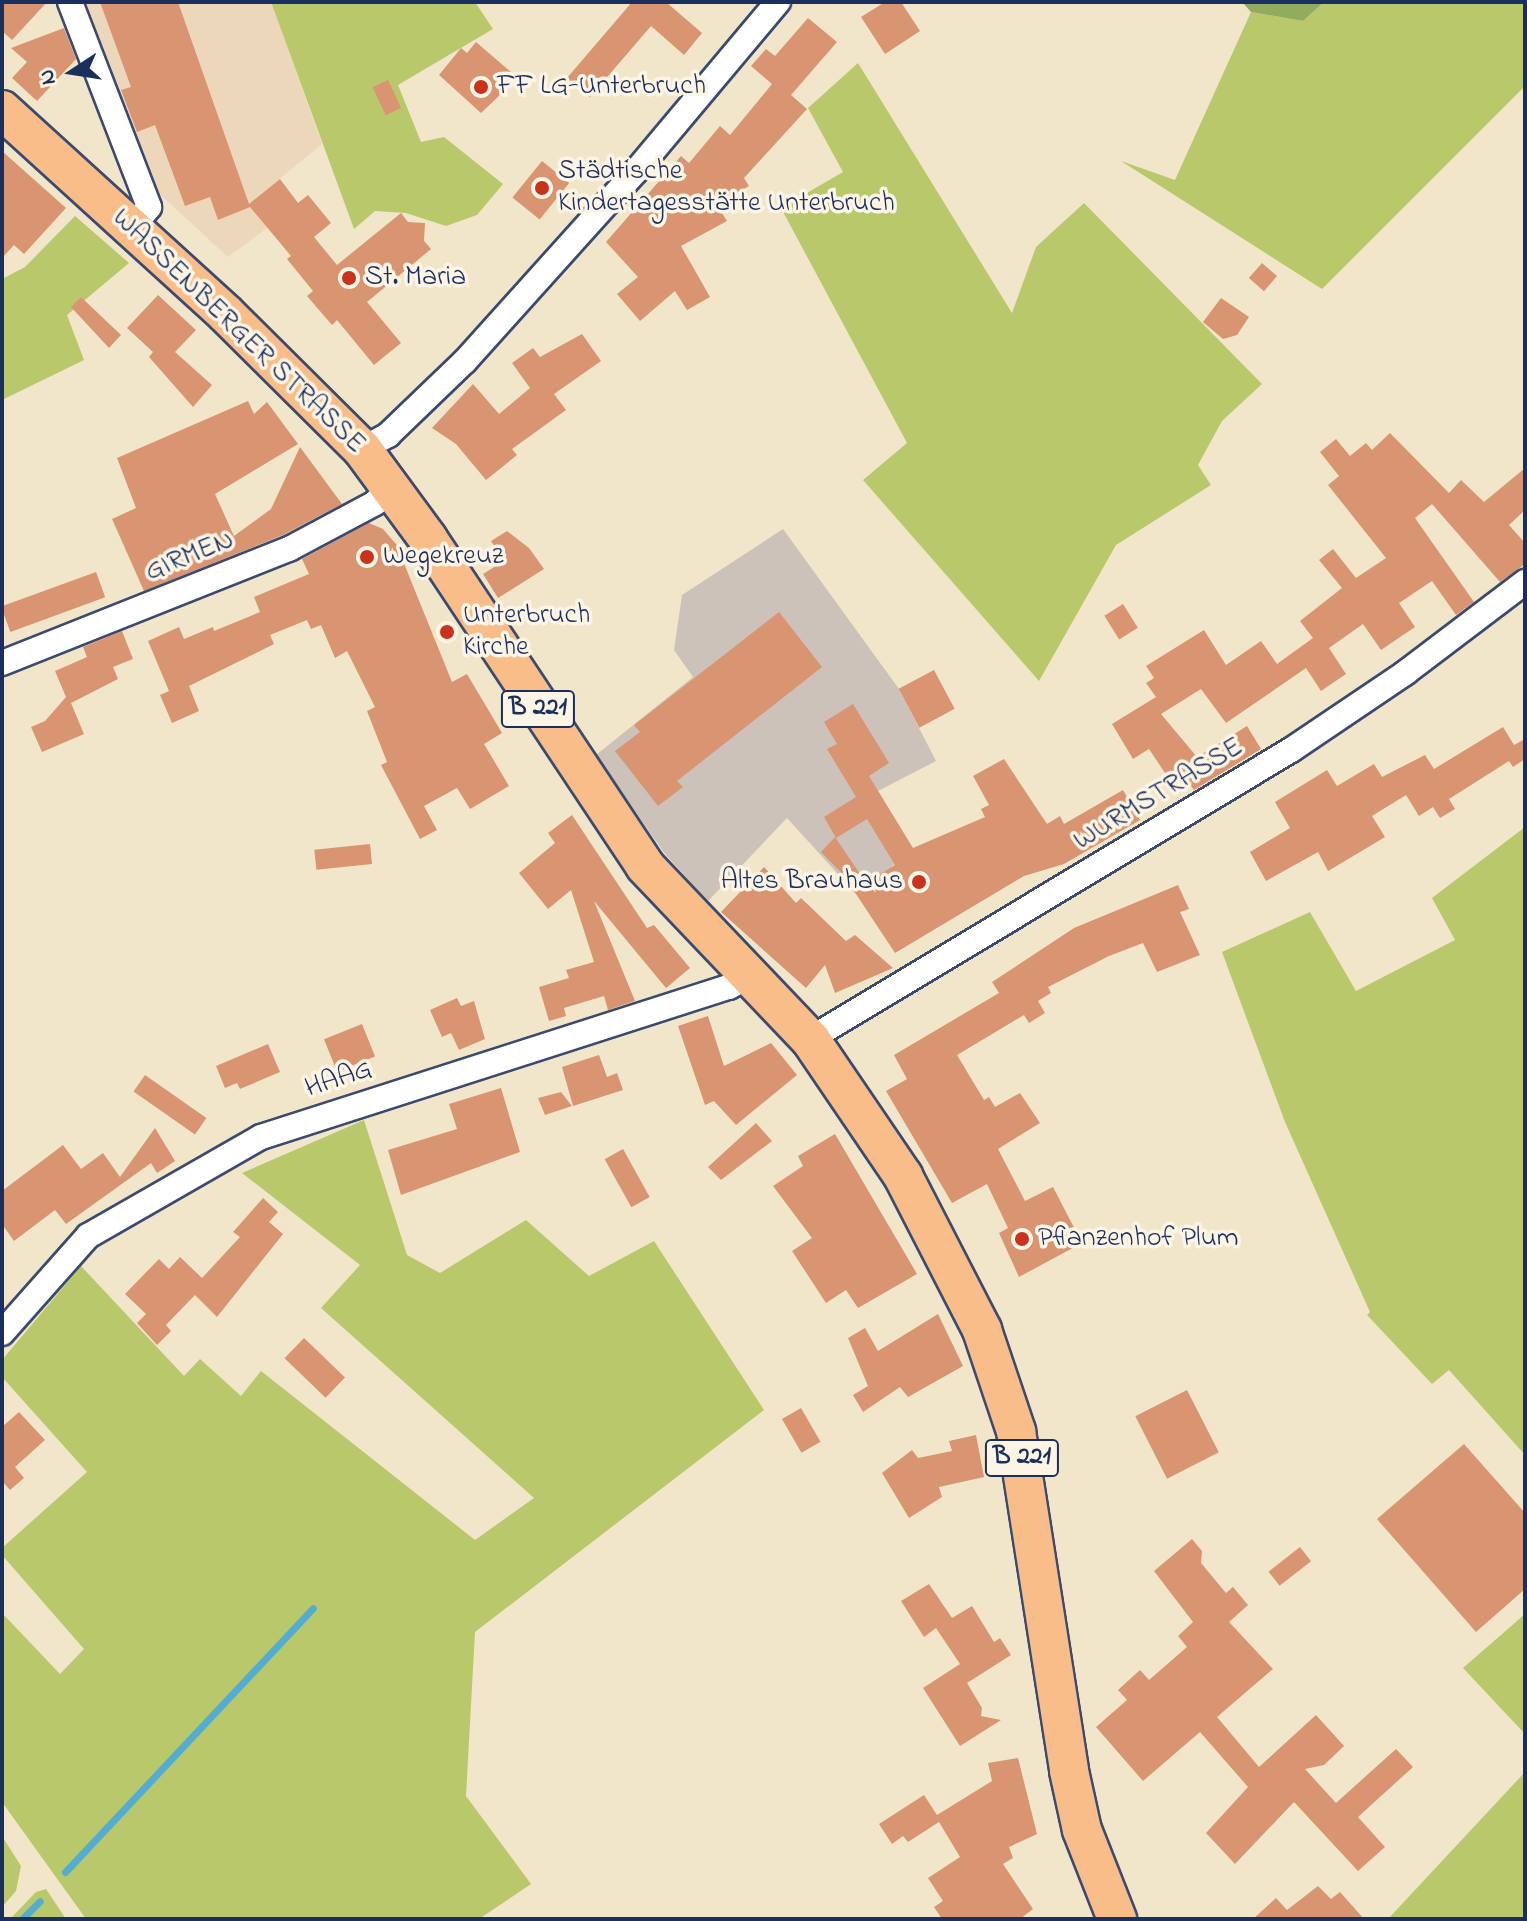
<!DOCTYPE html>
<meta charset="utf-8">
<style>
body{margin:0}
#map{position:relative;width:1527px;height:1921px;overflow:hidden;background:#f2e6ca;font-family:"Indie Flower",sans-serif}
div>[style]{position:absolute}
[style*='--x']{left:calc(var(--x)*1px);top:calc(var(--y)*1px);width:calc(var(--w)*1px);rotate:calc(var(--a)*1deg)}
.built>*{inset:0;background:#edd7bb}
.industrial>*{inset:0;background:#ccc2b9}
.green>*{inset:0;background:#b9c86b}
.forest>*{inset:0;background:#92ac5f}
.stream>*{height:7px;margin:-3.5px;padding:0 3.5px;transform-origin:3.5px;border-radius:3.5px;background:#53add0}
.building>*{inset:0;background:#d99472;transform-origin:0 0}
.roads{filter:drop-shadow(2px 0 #3b4a6e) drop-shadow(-2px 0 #3b4a6e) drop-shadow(0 2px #3b4a6e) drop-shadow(0 -2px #3b4a6e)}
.street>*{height:24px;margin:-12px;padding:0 12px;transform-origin:12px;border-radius:12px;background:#fff}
.primary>*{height:38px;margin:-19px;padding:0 19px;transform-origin:19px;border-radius:19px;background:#f8bd88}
.dots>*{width:22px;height:22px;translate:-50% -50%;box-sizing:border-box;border:4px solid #fcf5e5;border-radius:50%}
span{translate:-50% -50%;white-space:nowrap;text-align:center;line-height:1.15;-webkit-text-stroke:7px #fcf5e5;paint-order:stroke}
.shield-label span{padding:2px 6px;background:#fcf5e5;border:2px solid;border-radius:6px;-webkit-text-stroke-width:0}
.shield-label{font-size:26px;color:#1b2f5e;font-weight:700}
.poi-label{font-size:28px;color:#1b2f5e}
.left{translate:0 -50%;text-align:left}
.right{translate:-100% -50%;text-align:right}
.street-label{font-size:28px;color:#1b2f5e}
.frame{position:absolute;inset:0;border:4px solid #1b2f5e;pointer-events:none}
.north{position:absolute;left:32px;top:32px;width:80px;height:80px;-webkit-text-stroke:6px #fcf5e5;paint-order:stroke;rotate:258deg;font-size:22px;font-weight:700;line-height:32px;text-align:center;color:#1b2f5e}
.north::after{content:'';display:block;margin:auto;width:28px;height:36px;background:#1b2f5e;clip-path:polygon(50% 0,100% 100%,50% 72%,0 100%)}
</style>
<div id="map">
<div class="built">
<div style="clip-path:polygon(82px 2px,271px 2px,322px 144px,260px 195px,270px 226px,228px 257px,152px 187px)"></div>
</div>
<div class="industrial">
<div style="clip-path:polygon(783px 529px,899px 689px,936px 761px,878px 791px,913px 853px,891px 867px,893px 872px,856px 894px,787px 818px,708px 901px,665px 854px,596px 755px,693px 677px,674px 650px,682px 595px)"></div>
</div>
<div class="green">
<div style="clip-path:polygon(271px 2px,475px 2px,493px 29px,398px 85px,421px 142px,444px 137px,503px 184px,477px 215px,446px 226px,406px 213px,375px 211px,354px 229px)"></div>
<div style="clip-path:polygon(1324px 2px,1525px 2px,1525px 86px,1322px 289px,1121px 161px,1175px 180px,1251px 12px,1303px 21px)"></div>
<div style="clip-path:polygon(858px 63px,1012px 313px,1036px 247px,1084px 203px,1262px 384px,1222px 421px,1198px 465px,1211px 485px,1116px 545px,1039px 681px,863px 480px,907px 443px,781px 208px,843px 172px,808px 108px)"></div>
<div style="clip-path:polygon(75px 216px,129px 263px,67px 315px,84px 360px,2px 400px,2px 279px,25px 267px)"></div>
<div style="clip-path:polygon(1525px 827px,1525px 1455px,1449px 1370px,1432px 1384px,1367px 1315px,1370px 1312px,1285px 1122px,1222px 952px,1310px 912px,1356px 991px,1455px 940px,1432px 898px)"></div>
<div style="clip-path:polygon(364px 1120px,407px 1255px,440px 1273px,526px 1220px,589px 1276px,654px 1241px,764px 1410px,475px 1632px,466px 1796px,531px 1884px,479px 1919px,86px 1919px,2px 1802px,2px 1613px,60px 1674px,84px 1649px,2px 1555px,2px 1548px,87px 1472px,2px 1377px,2px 1360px,81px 1266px,184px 1376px,200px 1359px,241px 1396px,261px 1371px,475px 1540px,534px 1498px,321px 1308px,360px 1265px,242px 1173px)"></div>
<div style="clip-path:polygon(1525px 1614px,1525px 1734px,1463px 1668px)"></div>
<div style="clip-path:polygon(1525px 1772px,1525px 1919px,1388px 1919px)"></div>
<div style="clip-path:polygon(2px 1836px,21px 1866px,16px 1891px,2px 1907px)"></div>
<div style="clip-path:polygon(46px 1889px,66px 1919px,10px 1919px,36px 1892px)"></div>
</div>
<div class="forest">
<div style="clip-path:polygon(1242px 2px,1324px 2px,1303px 21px,1251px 12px)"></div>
</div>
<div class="stream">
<div style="--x:65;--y:1872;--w:362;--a:-46.8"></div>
<div style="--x:22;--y:1919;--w:25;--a:-45"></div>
</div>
<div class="building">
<div style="clip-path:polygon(2px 2px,47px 2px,12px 40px,2px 31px)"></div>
<div style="clip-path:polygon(100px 2px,178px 2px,249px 204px,280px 179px,298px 203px,308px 195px,331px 223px,314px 237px,337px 265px,401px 213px,408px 222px,425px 223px,424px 241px,431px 249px,367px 302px,401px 343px,374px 365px,337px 320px,332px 325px,307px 296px,313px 291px,287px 259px,291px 256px,250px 207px,218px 220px,210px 197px,185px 206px,155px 125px,137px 132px,121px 90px,131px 87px)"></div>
<div style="clip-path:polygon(632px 2px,666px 2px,702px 33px,684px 55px,651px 26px,590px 97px,567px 78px)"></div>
<div style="clip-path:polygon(885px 2px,901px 2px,920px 31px,885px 54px,861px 17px)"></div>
<div style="clip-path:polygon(808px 18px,837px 42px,791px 95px,807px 109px,744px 178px,749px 186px,717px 205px,727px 221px,681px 246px,710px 297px,687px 310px,675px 291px,640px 321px,617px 294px,638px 277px,606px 242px,681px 156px,689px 163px,720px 126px,730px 135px,772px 84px,751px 66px,766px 49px,775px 56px)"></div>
<div style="clip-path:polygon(64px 28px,76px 59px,37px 101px,12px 78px,27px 62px,11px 48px)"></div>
<div style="clip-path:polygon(476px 42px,518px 78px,481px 113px,439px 75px,461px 48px,467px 53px)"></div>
<div style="left:388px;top:80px;width:31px;height:17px;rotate:65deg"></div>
<div style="clip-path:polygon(2px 151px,66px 208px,24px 254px,14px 245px,2px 258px)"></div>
<div style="left:542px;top:161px;width:35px;height:47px;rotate:39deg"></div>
<div style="left:1262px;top:263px;width:20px;height:20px;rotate:41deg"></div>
<div style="clip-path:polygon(158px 295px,196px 330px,175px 352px,212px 385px,193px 407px,149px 357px,153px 352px,127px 328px)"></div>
<div style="clip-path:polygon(81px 297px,121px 335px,109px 348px,71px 307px)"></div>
<div style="clip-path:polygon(1221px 298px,1249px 317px,1237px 335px,1223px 339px,1203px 322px)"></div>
<div style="clip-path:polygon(582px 334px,601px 361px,554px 394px,566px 410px,512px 449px,517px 455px,486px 480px,456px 444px,432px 428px,473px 384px,499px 414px,530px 388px,512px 363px,533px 348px,540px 357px)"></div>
<div style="clip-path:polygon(248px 401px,254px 414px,267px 402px,298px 444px,215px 494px,234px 536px,271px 509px,300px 447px,342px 504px,283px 535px,144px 591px,112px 519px,136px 508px,117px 458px)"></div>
<div style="clip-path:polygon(1390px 433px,1449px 493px,1461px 480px,1484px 502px,1525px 468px,1525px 510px,1509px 525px,1525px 543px,1525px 564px,1500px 582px,1432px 504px,1415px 518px,1474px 602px,1456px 615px,1432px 581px,1399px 603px,1415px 627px,1381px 650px,1363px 624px,1329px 648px,1346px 674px,1321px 691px,1306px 668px,1226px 723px,1201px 689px,1161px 714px,1197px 757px,1247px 726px,1261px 749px,1194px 790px,1181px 773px,1169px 779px,1149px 749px,1133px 759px,1112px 724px,1156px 697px,1146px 683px,1154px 678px,1146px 666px,1204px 630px,1226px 665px,1261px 641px,1277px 664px,1313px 638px,1300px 621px,1342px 588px,1319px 560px,1333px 549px,1356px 578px,1386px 558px,1328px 485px,1339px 476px,1320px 452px,1336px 439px,1350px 456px,1366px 443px,1372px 450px)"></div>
<div style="clip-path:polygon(369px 523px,383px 529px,408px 558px,403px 561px,452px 682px,467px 674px,502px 733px,484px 744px,509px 786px,470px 809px,457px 788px,424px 806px,437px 830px,420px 839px,381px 765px,387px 762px,367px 711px,375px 707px,347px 651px,335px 658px,321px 625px,311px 629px,307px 620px,270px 635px,274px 644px,189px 686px,199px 711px,172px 723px,160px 695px,169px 691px,148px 641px,179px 627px,184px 639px,213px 627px,214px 631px,260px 612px,254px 597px,309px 574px,302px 559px)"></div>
<div style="clip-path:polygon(507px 531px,529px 548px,544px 569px,498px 598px,483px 574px,504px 561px,491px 541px)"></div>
<div style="left:96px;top:572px;width:27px;height:101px;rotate:70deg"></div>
<div style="left:1123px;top:604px;width:28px;height:22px;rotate:58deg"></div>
<div style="clip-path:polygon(779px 612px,822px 667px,677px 781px,683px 787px,658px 806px,615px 751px,640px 732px,634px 725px)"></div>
<div style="clip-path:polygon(122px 631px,133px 659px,113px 667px,118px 679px,71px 703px,84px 734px,42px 752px,31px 727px,45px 721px,66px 697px,55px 671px,87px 657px,83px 647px)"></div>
<div style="left:934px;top:670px;width:44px;height:40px;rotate:62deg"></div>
<div style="clip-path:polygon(853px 704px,889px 763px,869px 776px,913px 848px,985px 817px,981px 809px,989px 805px,973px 776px,1004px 759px,1047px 824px,1060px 816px,1064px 824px,1123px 790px,1140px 820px,1064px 864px,1024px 876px,895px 953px,854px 891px,857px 889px,821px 852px,835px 837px,866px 883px,895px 865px,867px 819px,836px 838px,824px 817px,856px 797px,827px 749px,837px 744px,824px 722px)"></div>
<div style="clip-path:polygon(1503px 727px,1514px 745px,1525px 739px,1525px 759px,1513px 767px,1509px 761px,1449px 799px,1455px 809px,1440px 818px,1433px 807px,1419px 816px,1406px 795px,1372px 816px,1385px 837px,1355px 855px,1328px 871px,1318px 852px,1266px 881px,1250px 852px,1290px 828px,1275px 802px,1327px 770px,1337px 786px,1374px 764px,1382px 777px,1425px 755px,1434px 769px)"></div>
<div style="clip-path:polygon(572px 815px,647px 928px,654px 925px,690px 968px,666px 988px,594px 901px,635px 1001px,608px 1010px,604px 996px,564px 1008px,566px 1016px,549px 1021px,539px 987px,569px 978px,566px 970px,594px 962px,571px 890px,548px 909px,519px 873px,555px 843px,548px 833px)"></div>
<div style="left:370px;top:844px;width:20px;height:56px;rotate:84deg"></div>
<div style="clip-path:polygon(764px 867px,796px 903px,801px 898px,846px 941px,855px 935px,893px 968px,835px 993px,825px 965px,806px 988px,721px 912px)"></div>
<div style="clip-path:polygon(1178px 885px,1189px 909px,1180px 912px,1200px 955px,1157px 972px,1143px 943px,1109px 956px,1048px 987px,1051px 993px,1038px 1001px,1045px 1013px,1029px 1023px,1024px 1015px,957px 1055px,984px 1100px,989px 1097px,995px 1107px,1020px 1093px,1040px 1123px,998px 1149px,1025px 1201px,1053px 1187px,1082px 1243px,1019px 1277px,999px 1233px,1008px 1228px,987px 1184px,952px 1203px,886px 1091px,907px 1079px,894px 1055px,999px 993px,992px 982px,1074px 928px)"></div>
<div style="clip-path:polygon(457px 998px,461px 1006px,474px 1001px,485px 1039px,459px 1050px,451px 1033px,442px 1037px,430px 1010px)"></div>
<div style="clip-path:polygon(708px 1016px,724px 1066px,771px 1043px,797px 1075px,736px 1125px,714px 1101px,705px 1105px,678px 1026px)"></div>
<div style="left:362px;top:1024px;width:35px;height:41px;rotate:68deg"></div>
<div style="clip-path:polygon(268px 1044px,280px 1072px,240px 1089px,237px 1083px,225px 1088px,216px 1066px)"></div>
<div style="clip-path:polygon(599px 1055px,607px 1077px,617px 1073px,623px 1090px,573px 1106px,562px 1067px)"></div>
<div style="left:145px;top:1075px;width:75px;height:20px;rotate:35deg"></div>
<div style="clip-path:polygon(501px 1088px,520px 1152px,401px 1195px,388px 1150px,457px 1129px,449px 1104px)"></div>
<div style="clip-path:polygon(561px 1092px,572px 1106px,545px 1115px,538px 1098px)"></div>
<div style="clip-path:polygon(756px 1123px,772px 1141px,721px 1180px,708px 1167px)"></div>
<div style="clip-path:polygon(155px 1128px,175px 1161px,157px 1173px,151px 1163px,66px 1224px,55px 1210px,14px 1241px,2px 1224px,2px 1191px,63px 1145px,81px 1169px,103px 1153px,120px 1177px)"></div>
<div style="clip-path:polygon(835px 1134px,917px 1274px,858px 1308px,846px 1290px,826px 1303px,792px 1251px,812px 1238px,773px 1186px,803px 1166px,798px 1156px)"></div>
<div style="left:623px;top:1149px;width:55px;height:21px;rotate:61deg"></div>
<div style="clip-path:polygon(263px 1198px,278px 1212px,269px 1222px,283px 1234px,217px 1317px,195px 1295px,166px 1325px,171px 1331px,157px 1345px,137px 1323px,146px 1314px,125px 1294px,159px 1259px,169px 1269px,180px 1257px,202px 1278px,240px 1237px,233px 1232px)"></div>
<div style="clip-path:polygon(938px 1314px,963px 1366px,908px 1397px,900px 1387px,863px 1412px,853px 1395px,868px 1386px,848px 1338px,865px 1328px,878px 1351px)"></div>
<div style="left:304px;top:1338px;width:57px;height:28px;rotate:44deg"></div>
<div style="left:1187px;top:1390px;width:70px;height:58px;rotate:63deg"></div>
<div style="left:801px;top:1408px;width:39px;height:22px;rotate:60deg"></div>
<div style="clip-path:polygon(19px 1412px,45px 1440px,15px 1467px,24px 1478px,10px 1490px,2px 1481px,2px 1427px)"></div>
<div style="clip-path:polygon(976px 1435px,984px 1477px,939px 1487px,942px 1497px,909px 1518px,882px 1473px,912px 1450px,918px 1458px,952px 1451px,949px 1441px)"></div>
<div style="clip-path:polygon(1464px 1444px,1525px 1513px,1525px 1589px,1476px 1632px,1377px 1519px)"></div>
<div style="clip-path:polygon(1192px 1539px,1202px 1551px,1201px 1563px,1226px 1593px,1233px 1587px,1248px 1605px,1229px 1622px,1273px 1669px,1217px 1717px,1259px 1767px,1316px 1715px,1344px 1746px,1324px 1765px,1305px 1769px,1336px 1803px,1396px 1749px,1413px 1767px,1358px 1817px,1385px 1847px,1358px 1871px,1294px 1802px,1235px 1864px,1206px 1833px,1248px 1787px,1200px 1732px,1143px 1781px,1096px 1727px,1127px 1700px,1118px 1690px,1140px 1670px,1149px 1680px,1187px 1647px,1178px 1636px,1193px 1622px,1154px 1571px)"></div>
<div style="left:1300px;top:1547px;width:18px;height:40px;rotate:52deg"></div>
<div style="clip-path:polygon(929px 1584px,952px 1618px,972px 1606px,994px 1642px,1000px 1638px,1011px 1655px,967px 1683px,982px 1708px,981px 1716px,1001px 1720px,960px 1746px,923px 1688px,960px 1664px,936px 1628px,924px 1637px,901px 1601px)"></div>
<div style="clip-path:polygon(1018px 1758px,1037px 1834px,1009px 1847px,1013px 1858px,1003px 1864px,1033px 1909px,1020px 1919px,942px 1919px,934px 1907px,943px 1901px,928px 1878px,960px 1857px,939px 1822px,908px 1842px,903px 1836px,892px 1844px,879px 1824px,924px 1795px,937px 1815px,992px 1781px,988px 1763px)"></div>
<div style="clip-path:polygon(1318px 1886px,1331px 1899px,1340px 1892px,1364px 1919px,1253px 1919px,1276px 1898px,1287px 1910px)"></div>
</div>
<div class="roads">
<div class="street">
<div style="--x:70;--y:2;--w:220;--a:68.9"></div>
<div style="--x:149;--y:207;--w:27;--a:129"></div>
<div style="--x:362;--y:449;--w:30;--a:-28"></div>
<div style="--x:388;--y:435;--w:107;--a:-43.9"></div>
<div style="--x:465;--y:361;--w:256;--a:-48"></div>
<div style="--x:636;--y:171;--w:221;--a:-50"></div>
<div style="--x:2;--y:663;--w:309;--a:-21.7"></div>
<div style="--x:289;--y:549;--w:98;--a:-28.1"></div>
<div style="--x:375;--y:503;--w:23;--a:-47"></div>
<div style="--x:810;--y:1039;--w:561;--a:-31"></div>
<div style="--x:1291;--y:750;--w:138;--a:-34"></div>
<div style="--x:1405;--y:673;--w:151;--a:-37.2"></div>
<div style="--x:2;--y:1333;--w:130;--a:-48.4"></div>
<div style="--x:88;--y:1236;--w:199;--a:-29.8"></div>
<div style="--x:261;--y:1137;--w:491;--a:-17.8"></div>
<div style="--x:729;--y:987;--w:22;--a:-30"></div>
</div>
<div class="primary">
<div style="--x:2;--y:110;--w:302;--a:42.3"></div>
<div style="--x:225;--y:313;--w:193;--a:44.8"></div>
<div style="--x:362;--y:449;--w:112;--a:53.7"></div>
<div style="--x:428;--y:539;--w:392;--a:56.4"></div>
<div style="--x:645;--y:866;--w:239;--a:46.4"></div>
<div style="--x:810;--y:1039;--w:166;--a:55.8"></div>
<div style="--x:903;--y:1176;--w:173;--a:62.8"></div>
<div style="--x:982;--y:1330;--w:107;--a:71.4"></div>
<div style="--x:1016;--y:1431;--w:344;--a:81.1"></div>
<div style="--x:1069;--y:1771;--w:60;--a:77.6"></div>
<div style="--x:1082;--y:1830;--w:96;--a:68.5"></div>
</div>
</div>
<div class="dots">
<div style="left:481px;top:87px;background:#c8321e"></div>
<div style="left:542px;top:188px;background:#c8321e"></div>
<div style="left:349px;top:278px;background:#c8321e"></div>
<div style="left:367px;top:557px;background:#c8321e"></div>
<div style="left:447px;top:632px;background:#c8321e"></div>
<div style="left:919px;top:882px;background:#c8321e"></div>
<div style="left:1022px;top:1239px;background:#c8321e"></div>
</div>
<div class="shield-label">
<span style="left:538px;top:709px">B 221</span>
<span style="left:1022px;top:1458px">B 221</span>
</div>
<div class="poi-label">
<span class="left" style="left:497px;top:87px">FF LG-Unterbruch</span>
<span class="left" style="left:558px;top:188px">Städtische<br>Kindertagesstätte Unterbruch</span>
<span class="left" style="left:365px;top:278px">St. Maria</span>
<span class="left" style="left:383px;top:557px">Wegekreuz</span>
<span class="left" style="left:463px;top:632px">Unterbruch<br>Kirche</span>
<span class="right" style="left:903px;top:882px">Altes Brauhaus</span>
<span class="left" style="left:1038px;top:1239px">Pflanzenhof Plum</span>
</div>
<div class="street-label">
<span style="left:238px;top:332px;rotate:44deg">WASSENBERGER STRASSE</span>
<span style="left:190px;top:557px;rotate:-22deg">GIRMEN</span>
<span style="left:1159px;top:795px;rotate:-31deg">WURMSTRASSE</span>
<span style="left:339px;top:1080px;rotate:-18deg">HAAG</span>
</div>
<div class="frame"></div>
<div class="north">N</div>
</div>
